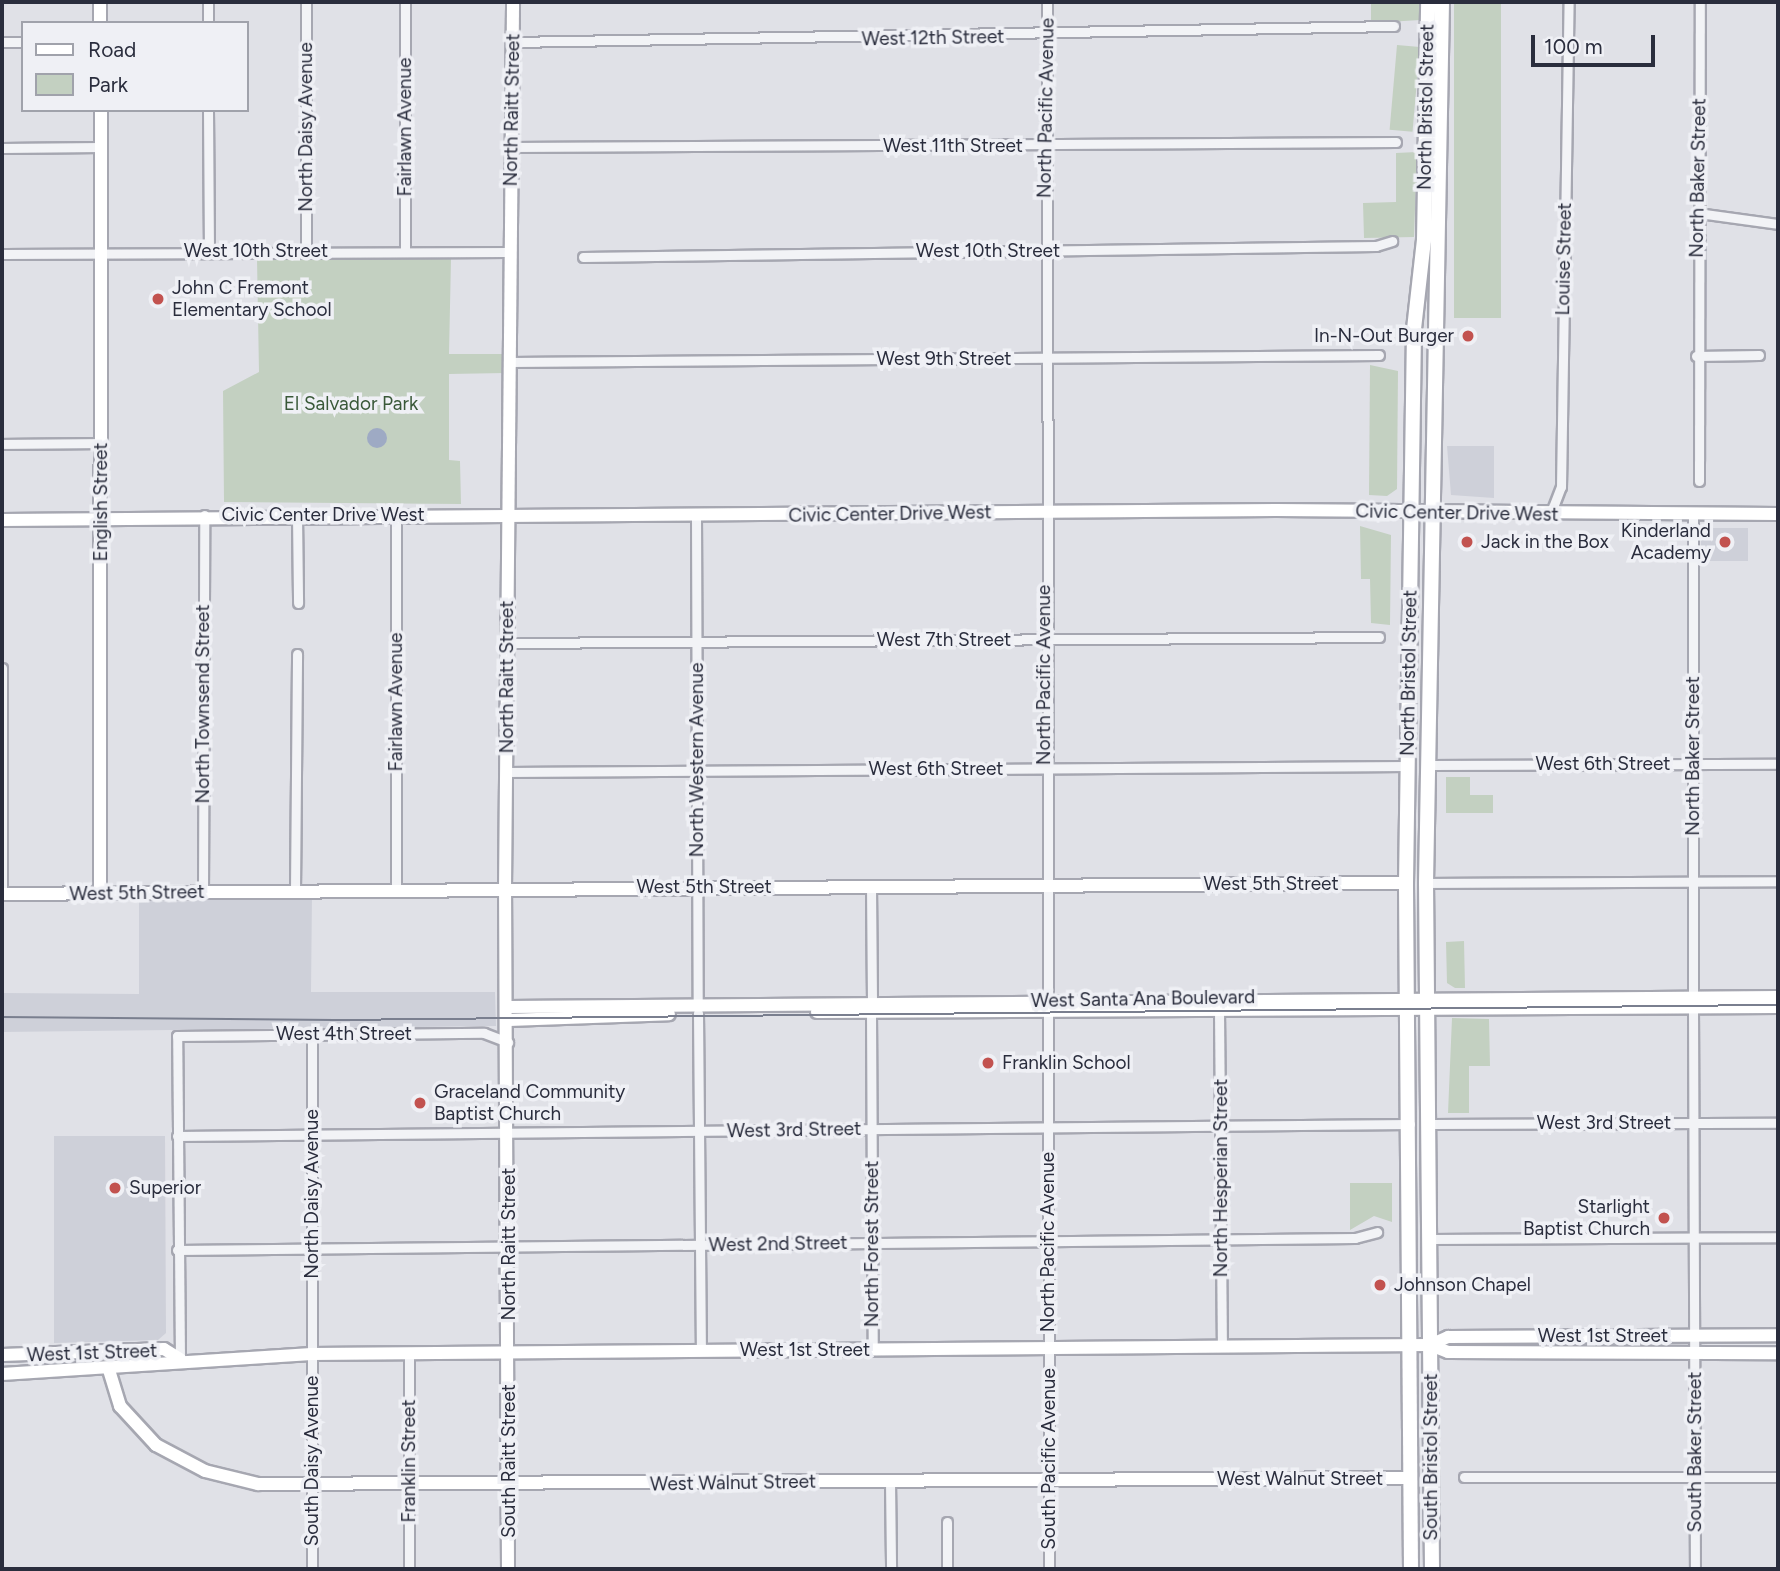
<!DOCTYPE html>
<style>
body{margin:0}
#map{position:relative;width:1780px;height:1571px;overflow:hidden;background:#e0e1e7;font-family:Figtree,sans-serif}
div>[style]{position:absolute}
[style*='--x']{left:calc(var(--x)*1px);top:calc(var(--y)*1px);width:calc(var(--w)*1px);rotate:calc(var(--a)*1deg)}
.built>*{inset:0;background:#ced0d9;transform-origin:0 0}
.green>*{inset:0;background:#c3d0c1;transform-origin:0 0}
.water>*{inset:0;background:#9eaac4}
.round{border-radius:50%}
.roads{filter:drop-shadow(2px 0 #a6a7b1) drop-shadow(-2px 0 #a6a7b1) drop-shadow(0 2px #a6a7b1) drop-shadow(0 -2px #a6a7b1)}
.street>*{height:9px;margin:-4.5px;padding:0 4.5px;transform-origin:4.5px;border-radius:4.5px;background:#f2f3f6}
.secondary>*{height:12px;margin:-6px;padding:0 6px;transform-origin:6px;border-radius:6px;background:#fff}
.primary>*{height:14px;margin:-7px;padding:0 7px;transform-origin:7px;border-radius:7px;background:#fff}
.tram>*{height:2px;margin:-1px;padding:0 1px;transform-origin:1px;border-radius:1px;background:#7a7f8f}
.dots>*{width:19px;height:19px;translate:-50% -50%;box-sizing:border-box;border:4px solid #eff0f5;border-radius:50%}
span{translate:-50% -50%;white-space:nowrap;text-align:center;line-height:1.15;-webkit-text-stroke:7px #eff0f5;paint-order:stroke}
.street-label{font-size:19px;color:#2a2d3d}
.poi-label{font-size:19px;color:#2a2d3d}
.left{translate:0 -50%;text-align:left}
.right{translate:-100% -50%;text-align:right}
.park-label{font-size:19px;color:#395838}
.frame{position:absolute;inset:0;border:4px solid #2a2d3d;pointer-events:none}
.legend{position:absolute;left:21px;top:21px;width:228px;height:91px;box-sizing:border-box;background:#eff0f5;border:2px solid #a0a2ab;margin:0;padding:9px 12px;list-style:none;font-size:21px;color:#2a2d3d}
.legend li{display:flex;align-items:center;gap:14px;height:35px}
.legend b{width:35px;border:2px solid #a0a2ab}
.scale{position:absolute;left:1531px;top:35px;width:124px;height:32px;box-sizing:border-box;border:4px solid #2a2d3d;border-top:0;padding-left:9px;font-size:21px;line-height:24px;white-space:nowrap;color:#2a2d3d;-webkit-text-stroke:5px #eff0f5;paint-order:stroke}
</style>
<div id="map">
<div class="built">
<div style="clip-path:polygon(1447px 446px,1494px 446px,1494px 498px,1451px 495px)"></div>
<div style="left:1701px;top:528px;width:47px;height:33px"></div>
<div style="clip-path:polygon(312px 895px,311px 992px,495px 992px,496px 1026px,2px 1032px,2px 993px,139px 994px,139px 900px)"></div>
<div style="clip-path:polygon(54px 1136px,165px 1136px,166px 1333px,158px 1340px,54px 1343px)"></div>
</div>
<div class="green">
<div style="clip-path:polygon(1371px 2px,1420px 2px,1420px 20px,1371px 23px)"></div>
<div style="left:1454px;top:2px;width:47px;height:316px"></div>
<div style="left:1397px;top:45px;width:23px;height:85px;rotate:5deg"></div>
<div style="clip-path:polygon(1417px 152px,1414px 237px,1364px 238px,1363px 203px,1396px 202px,1396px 153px)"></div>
<div style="clip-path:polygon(257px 259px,451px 259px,449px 354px,505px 354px,505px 373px,449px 374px,449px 460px,460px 461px,461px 504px,224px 502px,223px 391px,259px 372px)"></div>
<div style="clip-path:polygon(1370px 365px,1398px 371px,1397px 489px,1387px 496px,1369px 495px)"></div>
<div style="clip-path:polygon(1360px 526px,1391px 535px,1390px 625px,1371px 623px,1370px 579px,1361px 579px)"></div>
<div style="clip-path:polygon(1446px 777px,1470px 777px,1470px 795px,1493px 795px,1493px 813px,1446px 813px)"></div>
<div style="clip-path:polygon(1464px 941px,1465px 988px,1455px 988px,1447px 983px,1446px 942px)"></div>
<div style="clip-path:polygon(1452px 1018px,1489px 1019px,1490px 1066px,1469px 1066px,1469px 1113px,1448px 1113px)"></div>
<div style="clip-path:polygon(1350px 1183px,1392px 1183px,1392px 1222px,1374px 1216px,1350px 1230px)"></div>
</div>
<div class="water">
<div class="round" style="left:367px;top:428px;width:20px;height:20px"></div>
</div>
<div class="roads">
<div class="street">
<div style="--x:208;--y:2;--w:21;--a:90"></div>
<div style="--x:1047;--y:2;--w:1567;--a:89.93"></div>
<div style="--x:2;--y:42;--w:21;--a:0"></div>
<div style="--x:512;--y:42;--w:882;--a:-1.04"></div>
<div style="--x:208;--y:110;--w:141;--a:89.6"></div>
<div style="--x:511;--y:147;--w:885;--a:-0.32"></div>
<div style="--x:2;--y:148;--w:99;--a:-0.6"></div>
<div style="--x:1698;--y:213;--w:81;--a:7.8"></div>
<div style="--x:306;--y:252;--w:250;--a:-90"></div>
<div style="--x:405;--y:252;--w:250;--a:-90"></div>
<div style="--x:2;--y:254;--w:509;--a:-0.23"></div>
<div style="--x:583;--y:257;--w:793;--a:-0.79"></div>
<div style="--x:1376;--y:246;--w:17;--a:-17"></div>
<div style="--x:1696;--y:356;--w:63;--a:-0.9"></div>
<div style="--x:510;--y:362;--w:869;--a:-0.46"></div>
<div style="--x:2;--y:444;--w:100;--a:-0.6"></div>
<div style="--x:1699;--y:481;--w:479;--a:-89.9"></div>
<div style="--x:696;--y:514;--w:492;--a:89.8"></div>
<div style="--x:297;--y:515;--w:88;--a:89.3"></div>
<div style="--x:396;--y:515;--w:375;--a:90"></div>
<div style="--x:1550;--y:515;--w:30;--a:-69"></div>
<div style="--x:1561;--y:487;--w:485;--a:-89.1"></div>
<div style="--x:508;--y:643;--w:871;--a:-0.39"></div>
<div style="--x:1427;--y:765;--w:351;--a:-0.2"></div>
<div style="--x:506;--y:772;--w:901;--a:-0.38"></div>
<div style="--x:1426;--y:883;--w:352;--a:-0.3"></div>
<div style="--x:871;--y:886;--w:117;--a:89.5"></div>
<div style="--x:295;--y:890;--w:236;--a:-89.5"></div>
<div style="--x:203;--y:892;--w:377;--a:-89.8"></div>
<div style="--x:2;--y:894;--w:226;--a:-90"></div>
<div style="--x:1693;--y:997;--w:483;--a:-90"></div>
<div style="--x:1693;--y:1007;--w:562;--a:89.8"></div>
<div style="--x:1219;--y:1010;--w:337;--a:89.5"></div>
<div style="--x:871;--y:1012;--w:338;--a:89.7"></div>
<div style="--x:698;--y:1013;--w:338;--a:89.5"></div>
<div style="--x:312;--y:1035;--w:534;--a:90"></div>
<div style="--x:1430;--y:1124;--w:348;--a:-0.2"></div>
<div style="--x:177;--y:1136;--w:1233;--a:-0.56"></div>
<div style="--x:1431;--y:1239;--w:347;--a:-0.3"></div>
<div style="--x:177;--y:1250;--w:1178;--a:-0.58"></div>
<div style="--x:1355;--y:1238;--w:23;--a:-15"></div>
<div style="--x:409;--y:1353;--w:216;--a:90"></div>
<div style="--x:180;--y:1359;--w:323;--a:-90.5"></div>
<div style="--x:177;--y:1036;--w:307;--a:-0.6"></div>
<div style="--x:484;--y:1033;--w:26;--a:21"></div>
<div style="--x:1464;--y:1477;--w:314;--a:0"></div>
<div style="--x:890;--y:1481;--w:88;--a:89.3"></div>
<div style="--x:947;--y:1522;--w:47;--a:90"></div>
</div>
<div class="secondary">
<div style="--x:100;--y:2;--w:21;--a:90"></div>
<div style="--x:2;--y:520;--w:1274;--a:-0.45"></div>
<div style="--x:1276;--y:510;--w:502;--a:0.46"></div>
<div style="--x:2;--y:894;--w:1404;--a:-0.45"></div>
<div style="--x:100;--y:894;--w:784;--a:-89.93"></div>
<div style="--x:508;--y:1007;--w:1270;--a:-0.45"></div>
<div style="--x:817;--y:1012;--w:961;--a:-0.3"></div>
<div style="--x:509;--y:1020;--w:160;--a:-2.1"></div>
<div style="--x:1430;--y:1345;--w:20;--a:-24"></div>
<div style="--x:1448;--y:1337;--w:330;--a:-0.3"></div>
<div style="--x:2;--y:1355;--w:162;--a:-2.1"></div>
<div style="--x:164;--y:1349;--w:19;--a:32"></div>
<div style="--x:109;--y:1370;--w:38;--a:73"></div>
<div style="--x:120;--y:1406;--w:53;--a:47.3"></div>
<div style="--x:156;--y:1445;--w:55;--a:28"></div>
<div style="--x:205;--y:1471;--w:55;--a:13.8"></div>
<div style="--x:258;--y:1484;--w:1152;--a:-0.3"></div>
<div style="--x:2;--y:1374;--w:310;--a:-3.7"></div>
<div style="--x:311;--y:1354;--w:1119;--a:-0.46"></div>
<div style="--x:1430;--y:1345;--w:19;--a:21"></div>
<div style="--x:1448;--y:1352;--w:330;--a:0.2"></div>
<div style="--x:508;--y:1569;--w:680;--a:-90.25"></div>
<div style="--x:505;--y:889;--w:887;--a:-89.48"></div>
</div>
<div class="primary">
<div style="--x:1411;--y:1569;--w:686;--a:-90.42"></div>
<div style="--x:1406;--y:883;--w:554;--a:-89.17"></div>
<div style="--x:1414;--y:329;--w:90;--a:-83.6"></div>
<div style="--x:1424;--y:240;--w:238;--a:-89"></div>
<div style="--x:1432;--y:1569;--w:686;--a:-90.5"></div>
<div style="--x:1426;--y:883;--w:881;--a:-88.96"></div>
</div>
</div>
<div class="tram">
<div style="--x:2;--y:1017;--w:332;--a:0.5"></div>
<div style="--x:334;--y:1020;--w:1444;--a:-0.6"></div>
</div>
<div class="dots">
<div style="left:158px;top:299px;background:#c2524f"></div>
<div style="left:1468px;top:336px;background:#c2524f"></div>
<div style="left:1467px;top:542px;background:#c2524f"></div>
<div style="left:1725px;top:542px;background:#c2524f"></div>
<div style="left:988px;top:1063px;background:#c2524f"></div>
<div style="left:420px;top:1103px;background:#c2524f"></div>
<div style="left:115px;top:1188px;background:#c2524f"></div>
<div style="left:1664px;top:1218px;background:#c2524f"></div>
<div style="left:1380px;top:1285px;background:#c2524f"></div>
</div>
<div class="street-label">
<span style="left:933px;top:38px;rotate:-1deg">West 12th Street</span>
<span style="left:1426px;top:107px;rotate:-89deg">North Bristol Street</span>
<span style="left:1046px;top:108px;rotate:-89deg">North Pacific Avenue</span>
<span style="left:512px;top:110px;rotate:-89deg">North Raitt Street</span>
<span style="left:306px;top:127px;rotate:-90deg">North Daisy Avenue</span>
<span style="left:405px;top:127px;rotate:-90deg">Fairlawn Avenue</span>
<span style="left:953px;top:146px">West 11th Street</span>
<span style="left:1698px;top:178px;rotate:-89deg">North Baker Street</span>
<span style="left:256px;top:251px">West 10th Street</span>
<span style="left:988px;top:251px">West 10th Street</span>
<span style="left:1564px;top:259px;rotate:-89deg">Louise Street</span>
<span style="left:944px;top:359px">West 9th Street</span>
<span style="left:101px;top:502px;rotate:-90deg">English Street</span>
<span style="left:1457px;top:513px;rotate:1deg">Civic Center Drive West</span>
<span style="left:890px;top:514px;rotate:-1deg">Civic Center Drive West</span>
<span style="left:323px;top:515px">Civic Center Drive West</span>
<span style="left:944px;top:640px">West 7th Street</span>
<span style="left:1409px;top:673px;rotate:-89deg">North Bristol Street</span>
<span style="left:1044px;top:675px;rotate:-90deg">North Pacific Avenue</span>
<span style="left:507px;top:677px;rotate:-90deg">North Raitt Street</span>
<span style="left:396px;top:702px;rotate:-90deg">Fairlawn Avenue</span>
<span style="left:203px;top:704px;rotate:-90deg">North Townsend Street</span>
<span style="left:1693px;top:756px;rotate:-90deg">North Baker Street</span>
<span style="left:697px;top:760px;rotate:-90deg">North Western Avenue</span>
<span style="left:1603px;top:764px">West 6th Street</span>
<span style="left:936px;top:769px">West 6th Street</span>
<span style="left:1271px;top:884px">West 5th Street</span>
<span style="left:704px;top:887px">West 5th Street</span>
<span style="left:137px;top:893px;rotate:-1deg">West 5th Street</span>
<span style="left:1143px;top:999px;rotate:-1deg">West Santa Ana Boulevard</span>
<span style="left:344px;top:1034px">West 4th Street</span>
<span style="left:1604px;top:1123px">West 3rd Street</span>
<span style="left:794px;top:1130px;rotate:-1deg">West 3rd Street</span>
<span style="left:1221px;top:1178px;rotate:-90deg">North Hesperian Street</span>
<span style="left:312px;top:1194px;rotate:-90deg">North Daisy Avenue</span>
<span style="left:1048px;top:1242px;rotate:-90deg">North Pacific Avenue</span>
<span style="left:509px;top:1244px;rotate:-90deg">North Raitt Street</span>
<span style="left:778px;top:1244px;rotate:-1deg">West 2nd Street</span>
<span style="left:872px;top:1244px;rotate:-90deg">North Forest Street</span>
<span style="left:1603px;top:1336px">West 1st Street</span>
<span style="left:805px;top:1350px">West 1st Street</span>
<span style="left:92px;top:1353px;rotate:-2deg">West 1st Street</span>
<span style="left:1695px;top:1452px;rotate:-90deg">South Baker Street</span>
<span style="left:1431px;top:1457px;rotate:-90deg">South Bristol Street</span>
<span style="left:1049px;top:1459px;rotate:-90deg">South Pacific Avenue</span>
<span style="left:312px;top:1461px;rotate:-90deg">South Daisy Avenue</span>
<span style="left:409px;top:1461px;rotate:-90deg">Franklin Street</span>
<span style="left:509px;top:1461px;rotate:-90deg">South Raitt Street</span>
<span style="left:1300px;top:1479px">West Walnut Street</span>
<span style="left:733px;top:1483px;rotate:-1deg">West Walnut Street</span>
</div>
<div class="poi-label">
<span class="left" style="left:172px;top:299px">John C Fremont<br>Elementary School</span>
<span class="right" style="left:1454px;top:336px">In-N-Out Burger</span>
<span class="right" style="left:1711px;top:542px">Kinderland<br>Academy</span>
<span class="left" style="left:1481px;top:542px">Jack in the Box</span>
<span class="left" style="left:1002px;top:1063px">Franklin School</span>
<span class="left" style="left:434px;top:1103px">Graceland Community<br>Baptist Church</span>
<span class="left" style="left:129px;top:1188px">Superior</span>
<span class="right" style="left:1650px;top:1218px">Starlight<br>Baptist Church</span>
<span class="left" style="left:1394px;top:1285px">Johnson Chapel</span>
</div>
<div class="park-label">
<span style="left:351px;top:404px">El Salvador Park</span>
</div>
<div class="frame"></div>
<ul class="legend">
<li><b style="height:9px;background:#fff"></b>Road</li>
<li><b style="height:19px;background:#c3d0c1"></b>Park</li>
</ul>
<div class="scale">100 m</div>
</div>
